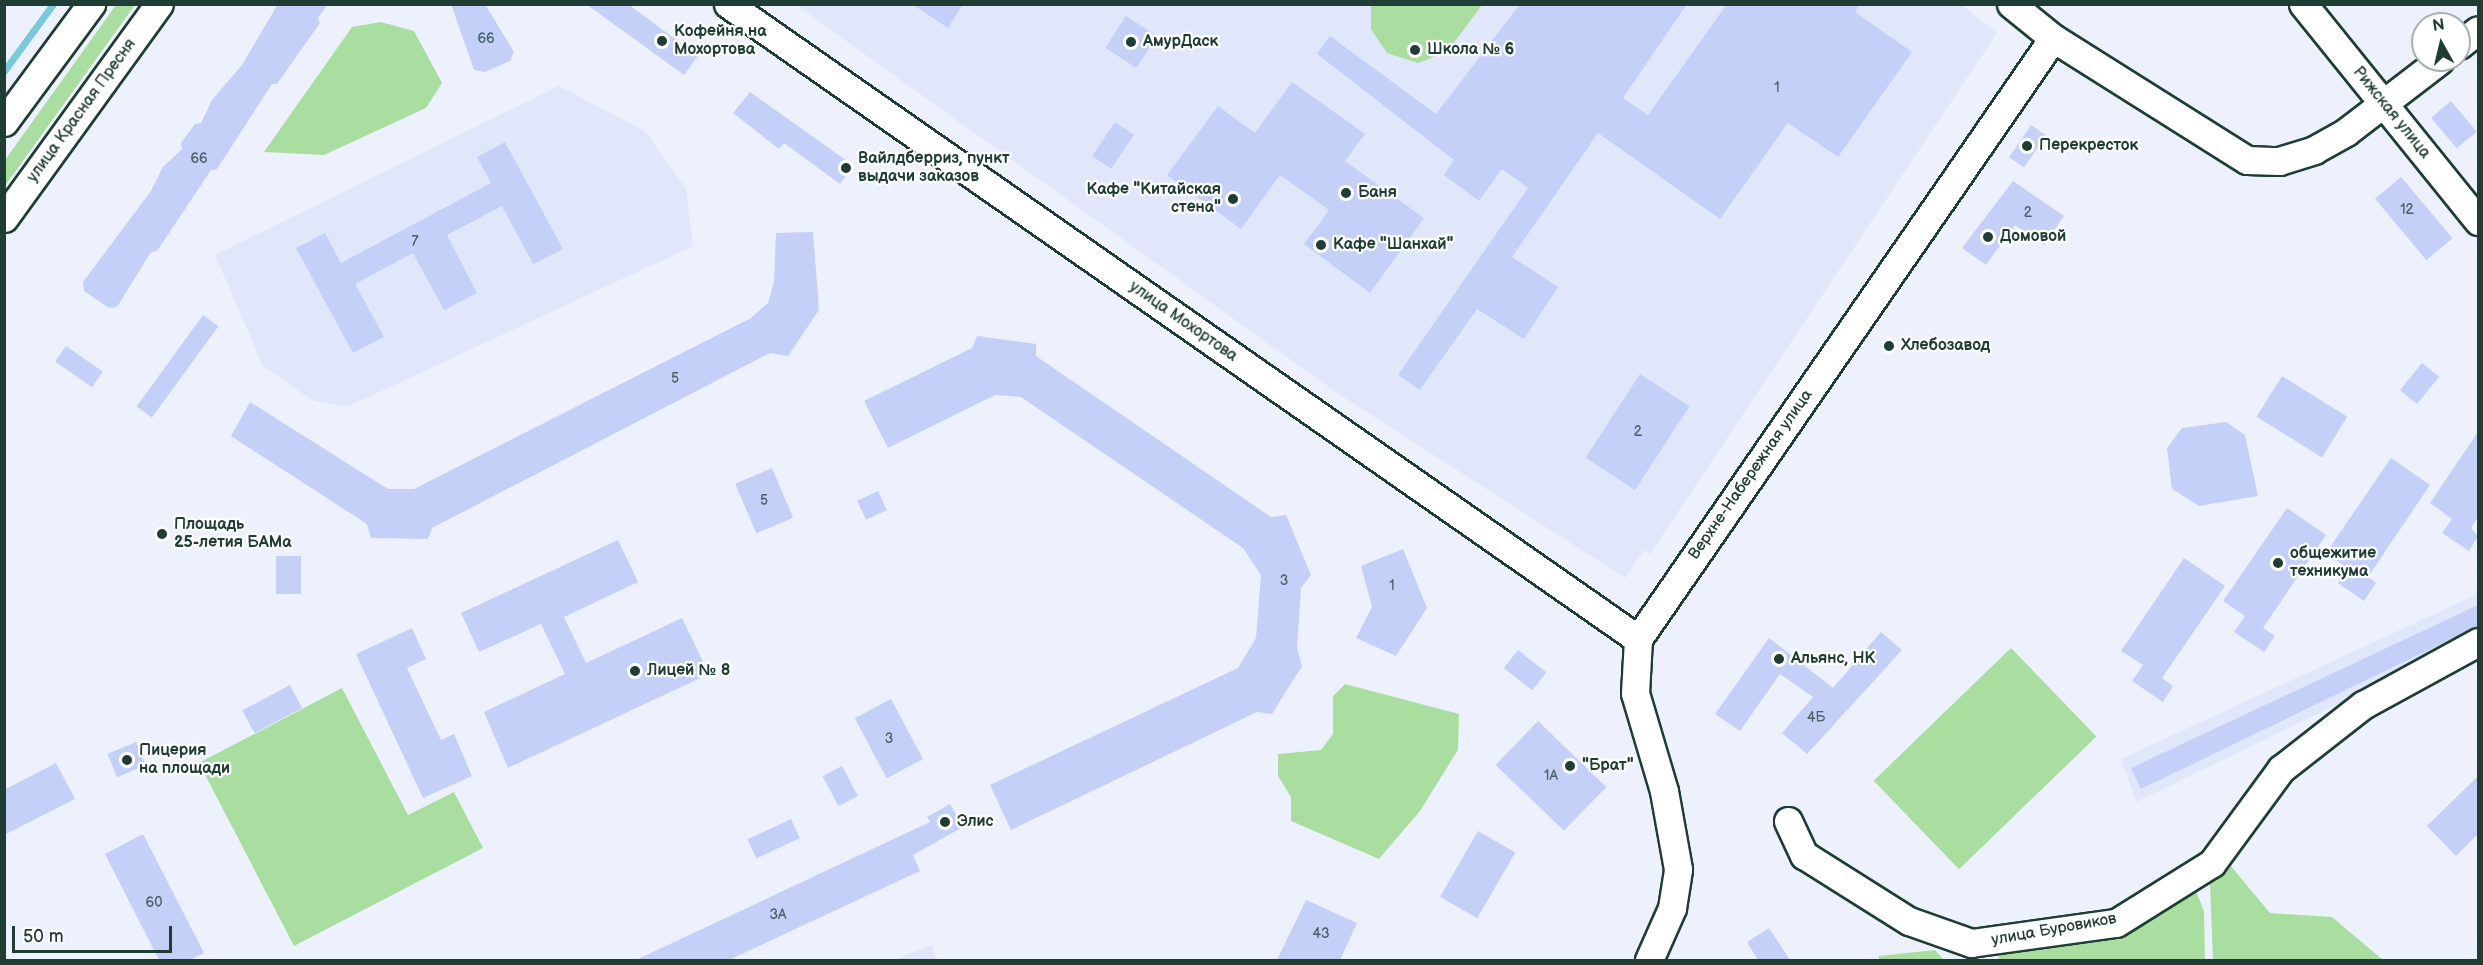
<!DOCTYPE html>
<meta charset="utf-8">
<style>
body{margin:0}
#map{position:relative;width:2483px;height:965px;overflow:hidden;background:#edf1fd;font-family:"Balsamiq Sans",sans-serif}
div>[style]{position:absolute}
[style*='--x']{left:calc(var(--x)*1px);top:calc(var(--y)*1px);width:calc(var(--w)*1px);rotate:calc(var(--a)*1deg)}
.built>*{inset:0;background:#e1e7fb}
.green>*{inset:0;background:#aadea0;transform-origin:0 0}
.stream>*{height:7px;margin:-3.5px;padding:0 3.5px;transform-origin:3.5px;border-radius:3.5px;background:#7ac9d6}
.building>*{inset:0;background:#c4d0f7;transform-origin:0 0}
.roads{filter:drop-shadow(2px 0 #1f3d34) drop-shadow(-2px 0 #1f3d34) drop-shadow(0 2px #1f3d34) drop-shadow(0 -2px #1f3d34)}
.minor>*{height:27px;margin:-13.5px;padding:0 13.5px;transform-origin:13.5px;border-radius:13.5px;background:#fff}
.dots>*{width:16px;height:16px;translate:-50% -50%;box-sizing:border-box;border:3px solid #fff;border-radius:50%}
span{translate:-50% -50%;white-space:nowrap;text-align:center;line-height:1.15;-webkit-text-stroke:4.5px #fff;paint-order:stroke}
.number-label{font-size:14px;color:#486265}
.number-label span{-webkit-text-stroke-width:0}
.poi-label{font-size:16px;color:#1f3d34;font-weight:700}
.left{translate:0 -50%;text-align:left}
.right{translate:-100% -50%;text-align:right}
.street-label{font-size:16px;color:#1f3d34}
.frame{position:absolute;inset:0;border:6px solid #1f3d34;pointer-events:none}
.north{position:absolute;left:2411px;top:12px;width:60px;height:60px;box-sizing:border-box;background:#fff;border:2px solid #a5b1ae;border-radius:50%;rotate:352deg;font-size:16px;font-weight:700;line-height:24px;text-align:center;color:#1f3d34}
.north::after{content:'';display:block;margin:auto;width:21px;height:27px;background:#1f3d34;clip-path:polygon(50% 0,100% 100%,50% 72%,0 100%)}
.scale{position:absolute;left:12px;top:926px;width:160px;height:27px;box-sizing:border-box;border:3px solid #1f3d34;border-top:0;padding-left:8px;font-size:18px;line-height:21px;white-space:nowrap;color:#1f3d34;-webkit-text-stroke:4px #fff;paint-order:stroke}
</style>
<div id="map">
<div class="built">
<div style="clip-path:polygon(1961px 4px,1997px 33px,1650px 554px,1644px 550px,1625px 578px,1337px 393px,796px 5px)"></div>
<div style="clip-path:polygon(559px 86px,645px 131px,686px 189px,693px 246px,347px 407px,312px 400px,263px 366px,215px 255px)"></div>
<div style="clip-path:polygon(2478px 594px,2478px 636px,2136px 802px,2121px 759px)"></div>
<div style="clip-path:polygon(932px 945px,937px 960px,894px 960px)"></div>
</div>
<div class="green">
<div style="clip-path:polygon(116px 5px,135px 5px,5px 186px,5px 160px)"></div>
<div style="clip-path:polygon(1371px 5px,1371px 4px,1482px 5px,1447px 52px,1418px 63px,1387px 53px,1371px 29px)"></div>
<div style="clip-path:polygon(381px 22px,414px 31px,442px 83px,426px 108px,324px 155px,264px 152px,352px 27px)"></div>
<div style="left:2011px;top:648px;width:123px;height:191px;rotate:46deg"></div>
<div style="clip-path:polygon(1345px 684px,1459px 714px,1458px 750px,1420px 811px,1379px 859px,1291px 821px,1291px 797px,1278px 776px,1278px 754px,1321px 750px,1333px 734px,1333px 696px)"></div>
<div style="clip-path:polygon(342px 688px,408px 815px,454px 792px,483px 848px,294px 946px,199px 763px)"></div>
<div style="clip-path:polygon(2225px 859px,2270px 913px,2332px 917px,2383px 960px,2213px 960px,2210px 883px)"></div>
<div style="clip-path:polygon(2194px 886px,2204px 911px,2205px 960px,1998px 960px,2002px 948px,2133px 924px,2168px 907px)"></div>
<div style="clip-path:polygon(1935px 950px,1944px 960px,1879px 960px,1879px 956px)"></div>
</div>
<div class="stream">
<div style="--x:4;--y:71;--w:83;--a:-53.8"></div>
</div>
<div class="building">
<div style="clip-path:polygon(278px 4px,328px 4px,318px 18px,320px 23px,277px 84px,272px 84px,217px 169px,211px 170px,157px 251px,151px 252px,117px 307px,109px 308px,84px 291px,83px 282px,151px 191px,163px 167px,182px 149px,181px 143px,195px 124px,201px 123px,212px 100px,242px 65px)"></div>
<div style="clip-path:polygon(451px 4px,485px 4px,514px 52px,510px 61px,485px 72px,474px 70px)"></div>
<div style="clip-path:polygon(586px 4px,628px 4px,698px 56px,684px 75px)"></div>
<div style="clip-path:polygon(912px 4px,963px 4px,948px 28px)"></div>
<div style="clip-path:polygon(1520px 4px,1687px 4px,1623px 98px,1648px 115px,1727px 4px,1860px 4px,1855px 12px,1912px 52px,1838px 157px,1788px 123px,1720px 219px,1598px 133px,1512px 257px,1558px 287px,1524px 339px,1477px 309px,1420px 390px,1398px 375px,1528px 188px,1502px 169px,1479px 201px,1444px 175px,1454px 160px,1317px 54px,1330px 36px,1436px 114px)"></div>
<div style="left:1126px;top:16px;width:37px;height:38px;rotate:33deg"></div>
<div style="clip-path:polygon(1292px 82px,1365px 134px,1345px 161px,1424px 218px,1370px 293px,1304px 244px,1329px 210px,1280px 175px,1241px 229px,1167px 175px,1218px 106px,1255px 133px)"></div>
<div style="clip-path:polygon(750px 92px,854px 166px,840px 184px,784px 143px,779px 149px,733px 113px)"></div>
<div style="left:2451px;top:101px;width:40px;height:26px;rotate:50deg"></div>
<div style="left:1115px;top:122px;width:23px;height:41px;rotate:34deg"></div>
<div style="left:2031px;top:125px;width:18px;height:39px;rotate:34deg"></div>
<div style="clip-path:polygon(505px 142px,563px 249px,533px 264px,502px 206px,447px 235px,477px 293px,444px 310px,413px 253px,355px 284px,384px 337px,353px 353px,296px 248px,325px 233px,341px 263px,491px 183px,477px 157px)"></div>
<div style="left:2401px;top:177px;width:80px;height:34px;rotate:50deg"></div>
<div style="clip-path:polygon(2013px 181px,2064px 216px,2044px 245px,2015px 225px,1986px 265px,1962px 248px)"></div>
<div style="clip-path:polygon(813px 232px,819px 310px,788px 356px,770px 353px,432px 528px,428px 539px,371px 538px,367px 524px,231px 436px,250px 402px,388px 489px,414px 489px,751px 318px,768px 303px,774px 282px,776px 233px)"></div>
<div style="left:203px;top:315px;width:19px;height:113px;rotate:36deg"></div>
<div style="clip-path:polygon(977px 336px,1036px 344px,1036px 356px,1271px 517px,1286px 515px,1311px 575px,1301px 588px,1297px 648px,1302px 666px,1272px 714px,1257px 712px,1011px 830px,990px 785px,1238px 668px,1256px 638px,1261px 575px,1243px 548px,1021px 397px,995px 395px,888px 448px,864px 401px,972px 348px)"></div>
<div style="left:66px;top:346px;width:45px;height:19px;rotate:35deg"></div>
<div style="left:2422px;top:363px;width:22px;height:35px;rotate:39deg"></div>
<div style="left:1640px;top:374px;width:59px;height:100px;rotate:33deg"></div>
<div style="left:2282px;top:376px;width:77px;height:48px;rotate:32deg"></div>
<div style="clip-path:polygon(2226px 422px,2245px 435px,2258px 496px,2199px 506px,2172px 489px,2167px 448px,2182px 428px)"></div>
<div style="clip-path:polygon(2478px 432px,2478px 517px,2471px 528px,2478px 536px,2469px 551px,2442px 533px,2452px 519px,2430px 503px)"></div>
<div style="clip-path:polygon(2391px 458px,2430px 485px,2368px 577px,2376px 583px,2364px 601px,2338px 583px,2348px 568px,2326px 553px)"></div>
<div style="left:772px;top:468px;width:54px;height:40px;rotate:67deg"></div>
<div style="left:878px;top:491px;width:21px;height:23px;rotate:65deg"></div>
<div style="clip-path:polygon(2287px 508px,2326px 535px,2263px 628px,2275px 636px,2264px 652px,2234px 632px,2245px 616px,2223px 601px)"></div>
<div style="clip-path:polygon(618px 540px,638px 582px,564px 617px,586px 663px,682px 618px,709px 674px,508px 768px,484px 712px,565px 674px,541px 624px,479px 652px,461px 613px)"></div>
<div style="clip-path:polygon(1403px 549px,1427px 608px,1396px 656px,1356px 638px,1372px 607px,1361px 566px)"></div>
<div style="left:276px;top:556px;width:25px;height:38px"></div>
<div style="clip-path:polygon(2184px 558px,2225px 586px,2162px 678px,2173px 686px,2163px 702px,2132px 681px,2143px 665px,2121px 651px)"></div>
<div style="clip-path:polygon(2478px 605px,2478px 626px,2141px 789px,2131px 768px)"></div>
<div style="clip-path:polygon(412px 628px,426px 659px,407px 668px,441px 740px,454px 734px,472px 776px,423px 798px,356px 654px)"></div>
<div style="clip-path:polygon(1881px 632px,1902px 650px,1807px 754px,1782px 733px,1813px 697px,1780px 674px,1740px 731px,1715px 714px,1769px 638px,1833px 688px)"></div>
<div style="left:1518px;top:650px;width:36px;height:23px;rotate:38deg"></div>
<div style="left:290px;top:685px;width:26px;height:54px;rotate:62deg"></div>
<div style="left:891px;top:699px;width:68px;height:41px;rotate:62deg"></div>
<div style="left:1538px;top:721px;width:95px;height:61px;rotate:44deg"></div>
<div style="left:136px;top:742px;width:25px;height:31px;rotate:67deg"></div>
<div style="clip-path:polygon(56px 763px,75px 799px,4px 835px,4px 790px)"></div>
<div style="left:842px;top:766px;width:34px;height:22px;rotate:62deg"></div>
<div style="clip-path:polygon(2478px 776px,2478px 834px,2456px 856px,2427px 826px)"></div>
<div style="clip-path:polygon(950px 804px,963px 827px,913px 855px,920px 871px,729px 960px,636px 960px,930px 822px,927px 817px)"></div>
<div style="left:791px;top:819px;width:21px;height:48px;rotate:65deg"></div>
<div style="left:1478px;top:831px;width:43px;height:76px;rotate:30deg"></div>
<div style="clip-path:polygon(143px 834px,204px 953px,189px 960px,159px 960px,105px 854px)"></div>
<div style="clip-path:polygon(1306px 900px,1357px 923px,1340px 960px,1277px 960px)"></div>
<div style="clip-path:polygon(1769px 928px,1790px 960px,1758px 960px,1747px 942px)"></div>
</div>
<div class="roads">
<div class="minor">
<div style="--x:728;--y:4;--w:1110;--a:34.91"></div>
<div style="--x:2011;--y:4;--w:54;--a:39"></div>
<div style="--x:2053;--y:38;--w:229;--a:32.2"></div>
<div style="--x:2247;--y:160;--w:32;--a:2"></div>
<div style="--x:2279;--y:161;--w:37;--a:-17"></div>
<div style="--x:2314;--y:150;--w:37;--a:-29"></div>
<div style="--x:2346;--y:132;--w:118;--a:-37.5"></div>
<div style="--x:2303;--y:4;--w:279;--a:51.1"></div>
<div style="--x:2459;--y:45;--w:24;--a:-38"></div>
<div style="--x:4;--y:122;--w:147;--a:-53.6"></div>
<div style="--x:4;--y:218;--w:264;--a:-54.1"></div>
<div style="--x:1788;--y:821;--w:38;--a:65"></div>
<div style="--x:1804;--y:855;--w:124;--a:32.2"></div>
<div style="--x:1909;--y:921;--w:66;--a:19.5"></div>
<div style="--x:1971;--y:943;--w:146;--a:-7.9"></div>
<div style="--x:2116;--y:923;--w:113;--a:-32"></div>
<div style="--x:2212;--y:863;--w:117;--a:-53.7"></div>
<div style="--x:2281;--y:769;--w:104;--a:-38"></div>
<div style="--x:2363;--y:705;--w:131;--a:-28.7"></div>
<div style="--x:1649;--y:960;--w:57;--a:-66.1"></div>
<div style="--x:1672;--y:908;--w:39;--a:-81"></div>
<div style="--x:1678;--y:869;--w:79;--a:-100.2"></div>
<div style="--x:1664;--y:791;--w:102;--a:-106.5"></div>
<div style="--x:1635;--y:693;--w:54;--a:-86.8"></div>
<div style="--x:1638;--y:639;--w:730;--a:-55.37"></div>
</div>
</div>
<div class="dots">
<div style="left:662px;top:41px;background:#1f3d34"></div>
<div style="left:1131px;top:42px;background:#1f3d34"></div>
<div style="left:1415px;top:50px;background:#1f3d34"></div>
<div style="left:2027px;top:146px;background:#1f3d34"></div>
<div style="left:846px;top:168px;background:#1f3d34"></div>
<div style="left:1346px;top:193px;background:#1f3d34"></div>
<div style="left:1233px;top:199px;background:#1f3d34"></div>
<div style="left:1988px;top:237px;background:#1f3d34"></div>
<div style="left:1321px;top:245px;background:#1f3d34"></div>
<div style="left:1889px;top:346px;background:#1f3d34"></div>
<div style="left:162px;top:534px;background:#1f3d34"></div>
<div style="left:2278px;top:563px;background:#1f3d34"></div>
<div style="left:1779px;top:659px;background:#1f3d34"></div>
<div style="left:635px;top:671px;background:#1f3d34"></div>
<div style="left:127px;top:760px;background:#1f3d34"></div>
<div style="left:1570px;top:766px;background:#1f3d34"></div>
<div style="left:945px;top:822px;background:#1f3d34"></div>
</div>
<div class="number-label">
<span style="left:486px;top:39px">66</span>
<span style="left:1777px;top:88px">1</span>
<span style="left:199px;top:159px">66</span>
<span style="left:2407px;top:210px">12</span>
<span style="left:2028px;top:213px">2</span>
<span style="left:415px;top:242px">7</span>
<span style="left:675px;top:379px">5</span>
<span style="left:1638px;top:432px">2</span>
<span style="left:764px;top:501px">5</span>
<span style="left:1284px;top:581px">3</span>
<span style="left:1392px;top:586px">1</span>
<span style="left:1816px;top:718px">4Б</span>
<span style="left:889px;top:739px">3</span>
<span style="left:1551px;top:776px">1А</span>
<span style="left:154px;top:903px">60</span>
<span style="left:778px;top:915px">3А</span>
<span style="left:1321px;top:934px">43</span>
</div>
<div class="poi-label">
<span class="left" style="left:674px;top:41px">Кофейня на<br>Мохортова</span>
<span class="left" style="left:1143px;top:42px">АмурДаск</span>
<span class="left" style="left:1427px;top:50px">Школа № 6</span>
<span class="left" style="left:2039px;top:146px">Перекресток</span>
<span class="left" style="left:858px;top:168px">Вайлдберриз, пункт<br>выдачи заказов</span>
<span class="right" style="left:1221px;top:199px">Кафе "Китайская<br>стена"</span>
<span class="left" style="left:1358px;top:193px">Баня</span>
<span class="left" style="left:2000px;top:237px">Домовой</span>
<span class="left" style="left:1333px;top:245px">Кафе "Шанхай"</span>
<span class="left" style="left:1901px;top:346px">Хлебозавод</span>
<span class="left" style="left:174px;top:534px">Площадь<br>25-летия БАМа</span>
<span class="left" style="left:2290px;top:563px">общежитие<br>техникума</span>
<span class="left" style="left:1791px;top:659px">Альянс, НК</span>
<span class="left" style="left:647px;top:671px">Лицей № 8</span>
<span class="left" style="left:139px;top:760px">Пицерия<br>на площади</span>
<span class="left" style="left:1582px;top:766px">"Брат"</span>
<span class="left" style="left:957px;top:822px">Элис</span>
</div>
<div class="street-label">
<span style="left:82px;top:111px;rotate:-54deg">улица Красная Пресня</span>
<span style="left:2391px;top:113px;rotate:51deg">Рижская улица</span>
<span style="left:1183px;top:322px;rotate:35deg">улица Мохортова</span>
<span style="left:1751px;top:475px;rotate:-55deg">Верхне-Набережная улица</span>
<span style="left:2054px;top:930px;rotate:-10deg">улица Буровиков</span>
</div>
<div class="frame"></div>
<div class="north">N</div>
<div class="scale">50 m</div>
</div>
